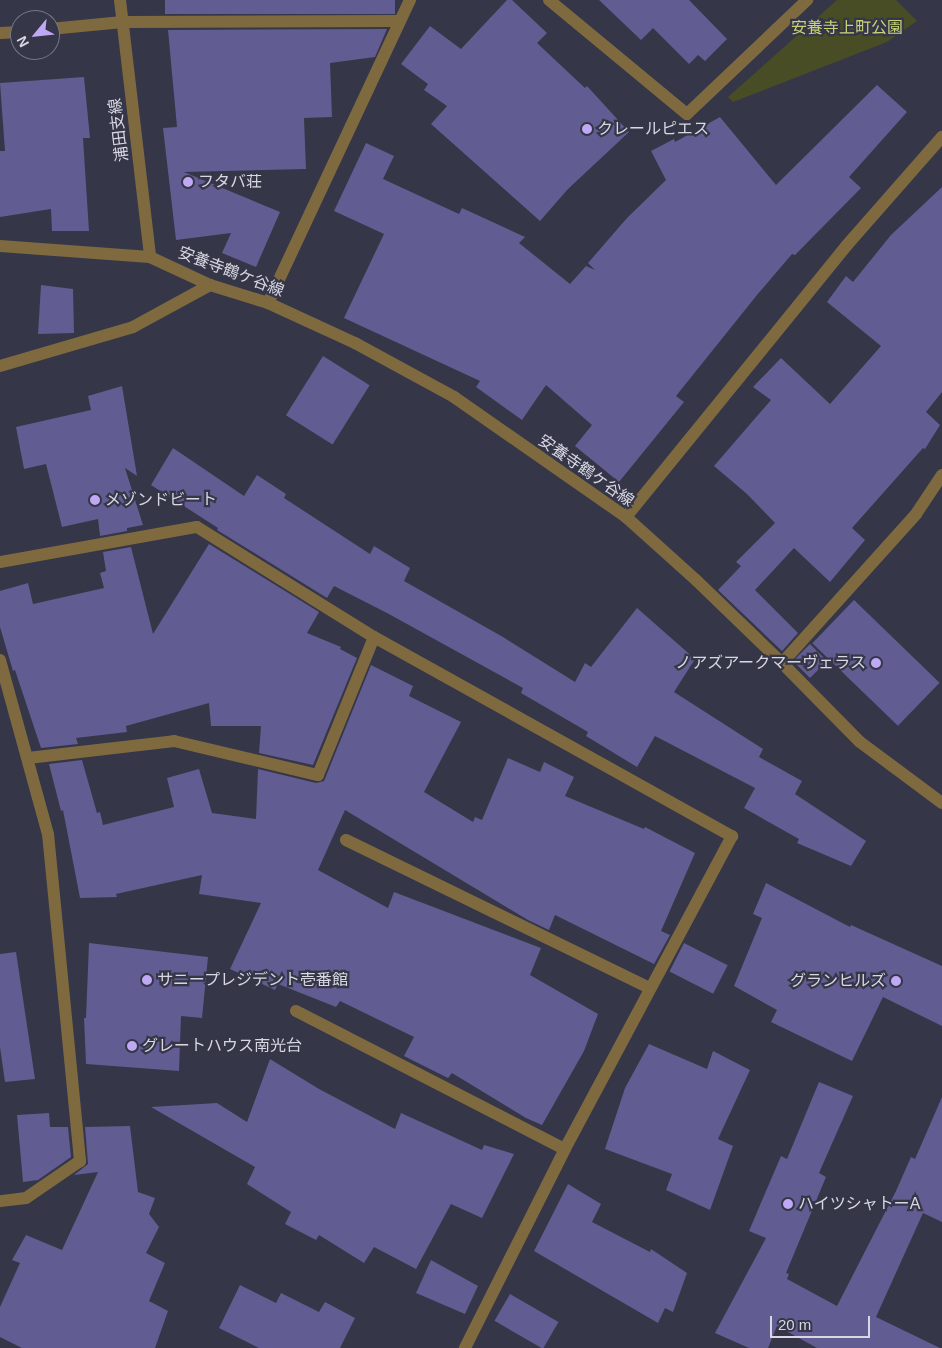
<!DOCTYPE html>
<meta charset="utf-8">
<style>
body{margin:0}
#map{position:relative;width:942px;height:1348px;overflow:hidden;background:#353647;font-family:Helvetica,"Noto Sans JP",sans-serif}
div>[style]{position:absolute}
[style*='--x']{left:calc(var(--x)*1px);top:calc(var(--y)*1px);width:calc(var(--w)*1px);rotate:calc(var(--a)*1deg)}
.green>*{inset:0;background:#494d26}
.building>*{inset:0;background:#615c91;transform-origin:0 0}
.minor>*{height:12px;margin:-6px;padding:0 6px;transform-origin:6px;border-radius:6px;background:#7f6a40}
.dots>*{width:14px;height:14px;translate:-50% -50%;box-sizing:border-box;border:2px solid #353647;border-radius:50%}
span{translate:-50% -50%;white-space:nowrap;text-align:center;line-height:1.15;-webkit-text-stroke:4.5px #353647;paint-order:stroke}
.park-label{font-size:16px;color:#c7d279}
.poi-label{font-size:16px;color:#d7d8e3}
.left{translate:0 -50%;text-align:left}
.right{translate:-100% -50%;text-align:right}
.street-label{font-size:16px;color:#d7d8e3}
.north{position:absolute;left:10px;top:10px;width:50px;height:50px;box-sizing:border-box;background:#353647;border:1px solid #767785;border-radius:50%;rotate:242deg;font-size:14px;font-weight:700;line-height:20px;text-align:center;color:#d7d8e3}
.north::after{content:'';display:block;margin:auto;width:18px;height:22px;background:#bfa9f4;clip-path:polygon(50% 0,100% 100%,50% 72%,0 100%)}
.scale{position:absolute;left:770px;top:1316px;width:100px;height:22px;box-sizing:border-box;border:2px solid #d7d8e3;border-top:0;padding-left:6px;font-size:15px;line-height:18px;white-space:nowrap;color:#d7d8e3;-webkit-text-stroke:4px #353647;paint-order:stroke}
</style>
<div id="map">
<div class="green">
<div style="clip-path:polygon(837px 0,896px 0,917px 21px,887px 42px,733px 102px,728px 97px)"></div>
</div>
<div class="building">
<div style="left:165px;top:0;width:230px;height:14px"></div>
<div style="clip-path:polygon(507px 0,512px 0,547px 33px,537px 43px,585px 88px,587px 86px,629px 132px,568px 189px,540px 221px,431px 124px,447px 106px,424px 90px,428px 84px,401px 64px,430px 26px,461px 49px)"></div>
<div style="clip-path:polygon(599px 0,689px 0,727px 39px,705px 61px,698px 55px,689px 64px,653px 28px,641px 40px)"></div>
<div style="clip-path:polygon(387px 29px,375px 57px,330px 63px,332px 117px,304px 118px,306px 169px,184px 172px,280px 212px,256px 267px,222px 253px,231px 233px,176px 240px,163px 128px,177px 127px,168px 30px)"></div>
<div style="clip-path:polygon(84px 77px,90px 138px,83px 138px,89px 231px,52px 231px,51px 209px,0 217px,0 151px,5px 151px,0 83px)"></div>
<div style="clip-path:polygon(877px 85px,907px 112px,849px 177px,861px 188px,795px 255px,792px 254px,757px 295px,676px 396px,684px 402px,619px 482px,575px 446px,592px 425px,546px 385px,522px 420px,476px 387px,480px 381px,344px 318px,384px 234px,334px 211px,366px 143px,394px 156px,383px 179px,459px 214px,462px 208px,525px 237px,519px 243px,570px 284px,586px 266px,595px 270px,588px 263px,627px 218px,666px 180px,651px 151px,674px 139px,675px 142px,720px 117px,776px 185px)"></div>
<div style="clip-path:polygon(942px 187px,942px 392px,926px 412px,940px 425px,925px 449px,923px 448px,852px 528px,865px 540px,830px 582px,794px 548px,755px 590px,798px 633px,782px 651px,718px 590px,741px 566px,736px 562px,775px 523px,747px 494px,714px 466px,771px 400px,753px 387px,781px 358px,830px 404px,881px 346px,827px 302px,846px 276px,853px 282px,891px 235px)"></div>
<div style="clip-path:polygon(41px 285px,73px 289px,74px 333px,38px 334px)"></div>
<div style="left:323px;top:356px;width:55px;height:70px;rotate:32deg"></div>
<div style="clip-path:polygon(122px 386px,137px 476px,125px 468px,143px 525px,127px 528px,127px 531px,100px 536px,98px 519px,62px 527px,46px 464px,24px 469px,16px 427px,91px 410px,88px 396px)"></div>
<div style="clip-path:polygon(173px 448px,244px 496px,257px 475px,286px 494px,284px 498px,370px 554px,374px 546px,410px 568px,404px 581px,503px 637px,575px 682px,585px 663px,591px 667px,637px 608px,695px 659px,674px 692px,763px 749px,759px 757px,802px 781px,795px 794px,866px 841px,851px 866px,797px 843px,799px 839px,744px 808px,755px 788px,655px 736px,637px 767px,586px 736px,588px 732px,521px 693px,523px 688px,387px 613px,334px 586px,327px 598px,217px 530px,218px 528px,151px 485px)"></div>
<div style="clip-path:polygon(209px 544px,319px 612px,307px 633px,341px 647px,340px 649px,357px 658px,313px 765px,259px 753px,261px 726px,211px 726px,209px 703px,126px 726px,127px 732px,76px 738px,78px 744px,41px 748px,15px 670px,13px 671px,0 627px,0 591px,28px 583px,33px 604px,104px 588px,100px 573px,106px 571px,103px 552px,131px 547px,153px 634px)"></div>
<div style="left:854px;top:600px;width:119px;height:60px;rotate:44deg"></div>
<div style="left:810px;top:644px;width:24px;height:24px;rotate:45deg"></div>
<div style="clip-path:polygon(371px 665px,413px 686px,409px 696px,461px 722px,424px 792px,473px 822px,475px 817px,482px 820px,508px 758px,540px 772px,544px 762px,574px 777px,565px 796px,644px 829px,645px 827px,695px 853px,661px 931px,670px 935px,654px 964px,555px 915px,549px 930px,528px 920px,345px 810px,318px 870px,388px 908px,394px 892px,541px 948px,530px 975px,598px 1014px,584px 1051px,542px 1125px,526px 1118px,452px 1073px,448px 1078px,404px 1056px,414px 1037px,340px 1001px,336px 1007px,278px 984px,275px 990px,230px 969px,261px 903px,199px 894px,202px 875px,116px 894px,117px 897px,80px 898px,63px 810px,61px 811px,49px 764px,82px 760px,97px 813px,100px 812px,103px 825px,174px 807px,167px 778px,199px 769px,212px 813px,256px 819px,258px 769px,316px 783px,324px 781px)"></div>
<div style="clip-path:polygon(766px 883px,850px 927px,851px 925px,942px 966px,942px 1026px,883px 997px,852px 1061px,771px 1022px,777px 1010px,734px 986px,762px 918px,753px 914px)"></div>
<div style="clip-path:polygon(89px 943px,208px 957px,202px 1018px,181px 1016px,179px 1071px,86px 1064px,84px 1018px,86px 1018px)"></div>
<div style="left:684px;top:943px;width:49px;height:32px;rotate:27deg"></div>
<div style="clip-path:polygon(16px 952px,35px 1079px,5px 1082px,0 1047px,0 954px)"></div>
<div style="clip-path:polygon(649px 1044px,707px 1069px,713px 1051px,750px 1070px,718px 1139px,733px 1146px,710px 1210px,666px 1190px,672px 1174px,605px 1149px,625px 1088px)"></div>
<div style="clip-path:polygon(270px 1059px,319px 1089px,395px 1129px,401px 1113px,482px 1150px,484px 1145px,514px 1154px,482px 1218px,451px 1204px,416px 1269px,374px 1247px,364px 1263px,319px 1235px,316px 1240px,285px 1224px,291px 1212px,247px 1184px,255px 1167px,151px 1107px,217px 1103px,247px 1122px)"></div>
<div style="clip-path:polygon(819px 1082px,853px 1096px,819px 1173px,826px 1177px,786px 1273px,789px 1274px,787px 1279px,837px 1306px,896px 1191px,911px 1157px,915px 1159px,942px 1097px,942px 1222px,923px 1213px,876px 1317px,940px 1348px,817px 1348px,777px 1326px,768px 1348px,749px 1348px,715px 1333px,766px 1238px,749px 1231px,781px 1156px,787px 1159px)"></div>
<div style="clip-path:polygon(49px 1113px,50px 1127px,68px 1127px,71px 1157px,38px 1180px,23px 1182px,17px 1115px)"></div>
<div style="clip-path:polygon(130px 1126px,138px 1192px,155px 1198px,149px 1214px,159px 1227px,146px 1253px,165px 1263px,149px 1301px,168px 1311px,155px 1348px,22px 1348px,0 1337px,0 1307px,20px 1263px,12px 1260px,26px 1235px,62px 1250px,98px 1172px,74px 1175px,88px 1164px,85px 1127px)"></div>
<div style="clip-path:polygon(568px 1184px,601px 1204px,592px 1222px,650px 1252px,651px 1249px,687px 1273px,673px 1312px,665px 1308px,658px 1323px,534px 1251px)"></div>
<div style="clip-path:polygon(431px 1260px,478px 1286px,465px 1314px,416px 1293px)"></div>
<div style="clip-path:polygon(240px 1285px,276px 1303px,281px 1293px,319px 1312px,325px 1302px,355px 1318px,340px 1348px,259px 1348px,219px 1328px)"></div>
<div style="left:510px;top:1294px;width:56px;height:31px;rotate:30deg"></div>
</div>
<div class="minor">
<div style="--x:120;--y:0;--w:259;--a:83.3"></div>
<div style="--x:549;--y:0;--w:179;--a:39.6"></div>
<div style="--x:687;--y:114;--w:166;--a:-43.5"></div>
<div style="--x:50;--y:29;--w:73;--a:-5.5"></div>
<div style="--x:123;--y:22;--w:277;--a:-0.2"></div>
<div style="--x:0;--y:33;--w:20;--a:-3"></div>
<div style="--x:0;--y:246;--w:150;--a:4.2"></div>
<div style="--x:150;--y:257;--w:66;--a:25"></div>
<div style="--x:210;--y:285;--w:61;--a:17.2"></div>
<div style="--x:268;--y:303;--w:96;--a:24.7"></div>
<div style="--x:355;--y:343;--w:113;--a:28.6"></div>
<div style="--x:454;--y:397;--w:210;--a:34.9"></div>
<div style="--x:626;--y:517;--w:94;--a:42"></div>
<div style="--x:696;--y:580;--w:120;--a:44"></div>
<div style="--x:782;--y:663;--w:111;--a:45.4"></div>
<div style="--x:860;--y:742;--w:102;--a:36.6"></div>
<div style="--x:268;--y:303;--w:335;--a:-64.9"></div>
<div style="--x:0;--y:366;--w:139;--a:-16.3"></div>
<div style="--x:133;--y:327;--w:88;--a:-28.6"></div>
<div style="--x:626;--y:517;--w:350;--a:-50.9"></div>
<div style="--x:847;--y:245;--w:144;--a:-48.7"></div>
<div style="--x:0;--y:562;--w:200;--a:-10.1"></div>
<div style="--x:197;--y:527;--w:208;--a:31.9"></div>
<div style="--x:374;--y:637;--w:410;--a:29.1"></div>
<div style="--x:732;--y:836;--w:355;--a:118.1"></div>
<div style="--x:565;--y:1149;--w:223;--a:116.7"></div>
<div style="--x:0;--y:660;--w:180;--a:74.6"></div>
<div style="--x:48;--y:834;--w:329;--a:84.4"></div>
<div style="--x:80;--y:1161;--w:65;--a:145.6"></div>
<div style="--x:26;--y:1198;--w:26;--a:173"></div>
<div style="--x:782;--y:663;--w:200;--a:-48"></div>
<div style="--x:916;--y:514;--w:47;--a:-56.3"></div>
<div style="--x:28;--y:758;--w:147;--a:-6.6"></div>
<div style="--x:174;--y:741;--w:148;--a:13.3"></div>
<div style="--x:318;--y:775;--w:149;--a:-67.9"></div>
<div style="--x:346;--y:840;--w:338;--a:26"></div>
<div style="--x:296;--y:1011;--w:302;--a:27.2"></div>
</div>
<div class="dots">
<div style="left:587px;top:129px;background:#bfa9f4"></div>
<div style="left:188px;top:182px;background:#bfa9f4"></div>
<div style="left:95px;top:500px;background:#bfa9f4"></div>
<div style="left:876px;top:663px;background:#bfa9f4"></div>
<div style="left:147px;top:980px;background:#bfa9f4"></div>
<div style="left:896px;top:981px;background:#bfa9f4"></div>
<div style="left:132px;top:1046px;background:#bfa9f4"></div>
<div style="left:788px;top:1204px;background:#bfa9f4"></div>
</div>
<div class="park-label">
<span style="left:847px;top:28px">安養寺上町公園</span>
</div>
<div class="poi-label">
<span class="left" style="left:597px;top:129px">クレールピエス</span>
<span class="left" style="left:198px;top:182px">フタバ荘</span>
<span class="left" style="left:105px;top:500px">メゾンドビート</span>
<span class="right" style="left:866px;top:663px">ノアズアークマーヴェラス</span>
<span class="left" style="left:157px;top:980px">サニープレジデント壱番館</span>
<span class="right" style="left:886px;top:981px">グランヒルズ</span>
<span class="left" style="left:142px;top:1046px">グレートハウス南光台</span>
<span class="left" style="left:798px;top:1204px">ハイツシャトーA</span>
</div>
<div class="street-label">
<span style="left:119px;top:130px;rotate:-97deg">浦田支線</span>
<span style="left:231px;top:272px;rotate:21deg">安養寺鶴ケ谷線</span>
<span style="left:586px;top:471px;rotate:35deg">安養寺鶴ケ谷線</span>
</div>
<div class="north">N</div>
<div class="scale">20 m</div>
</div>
